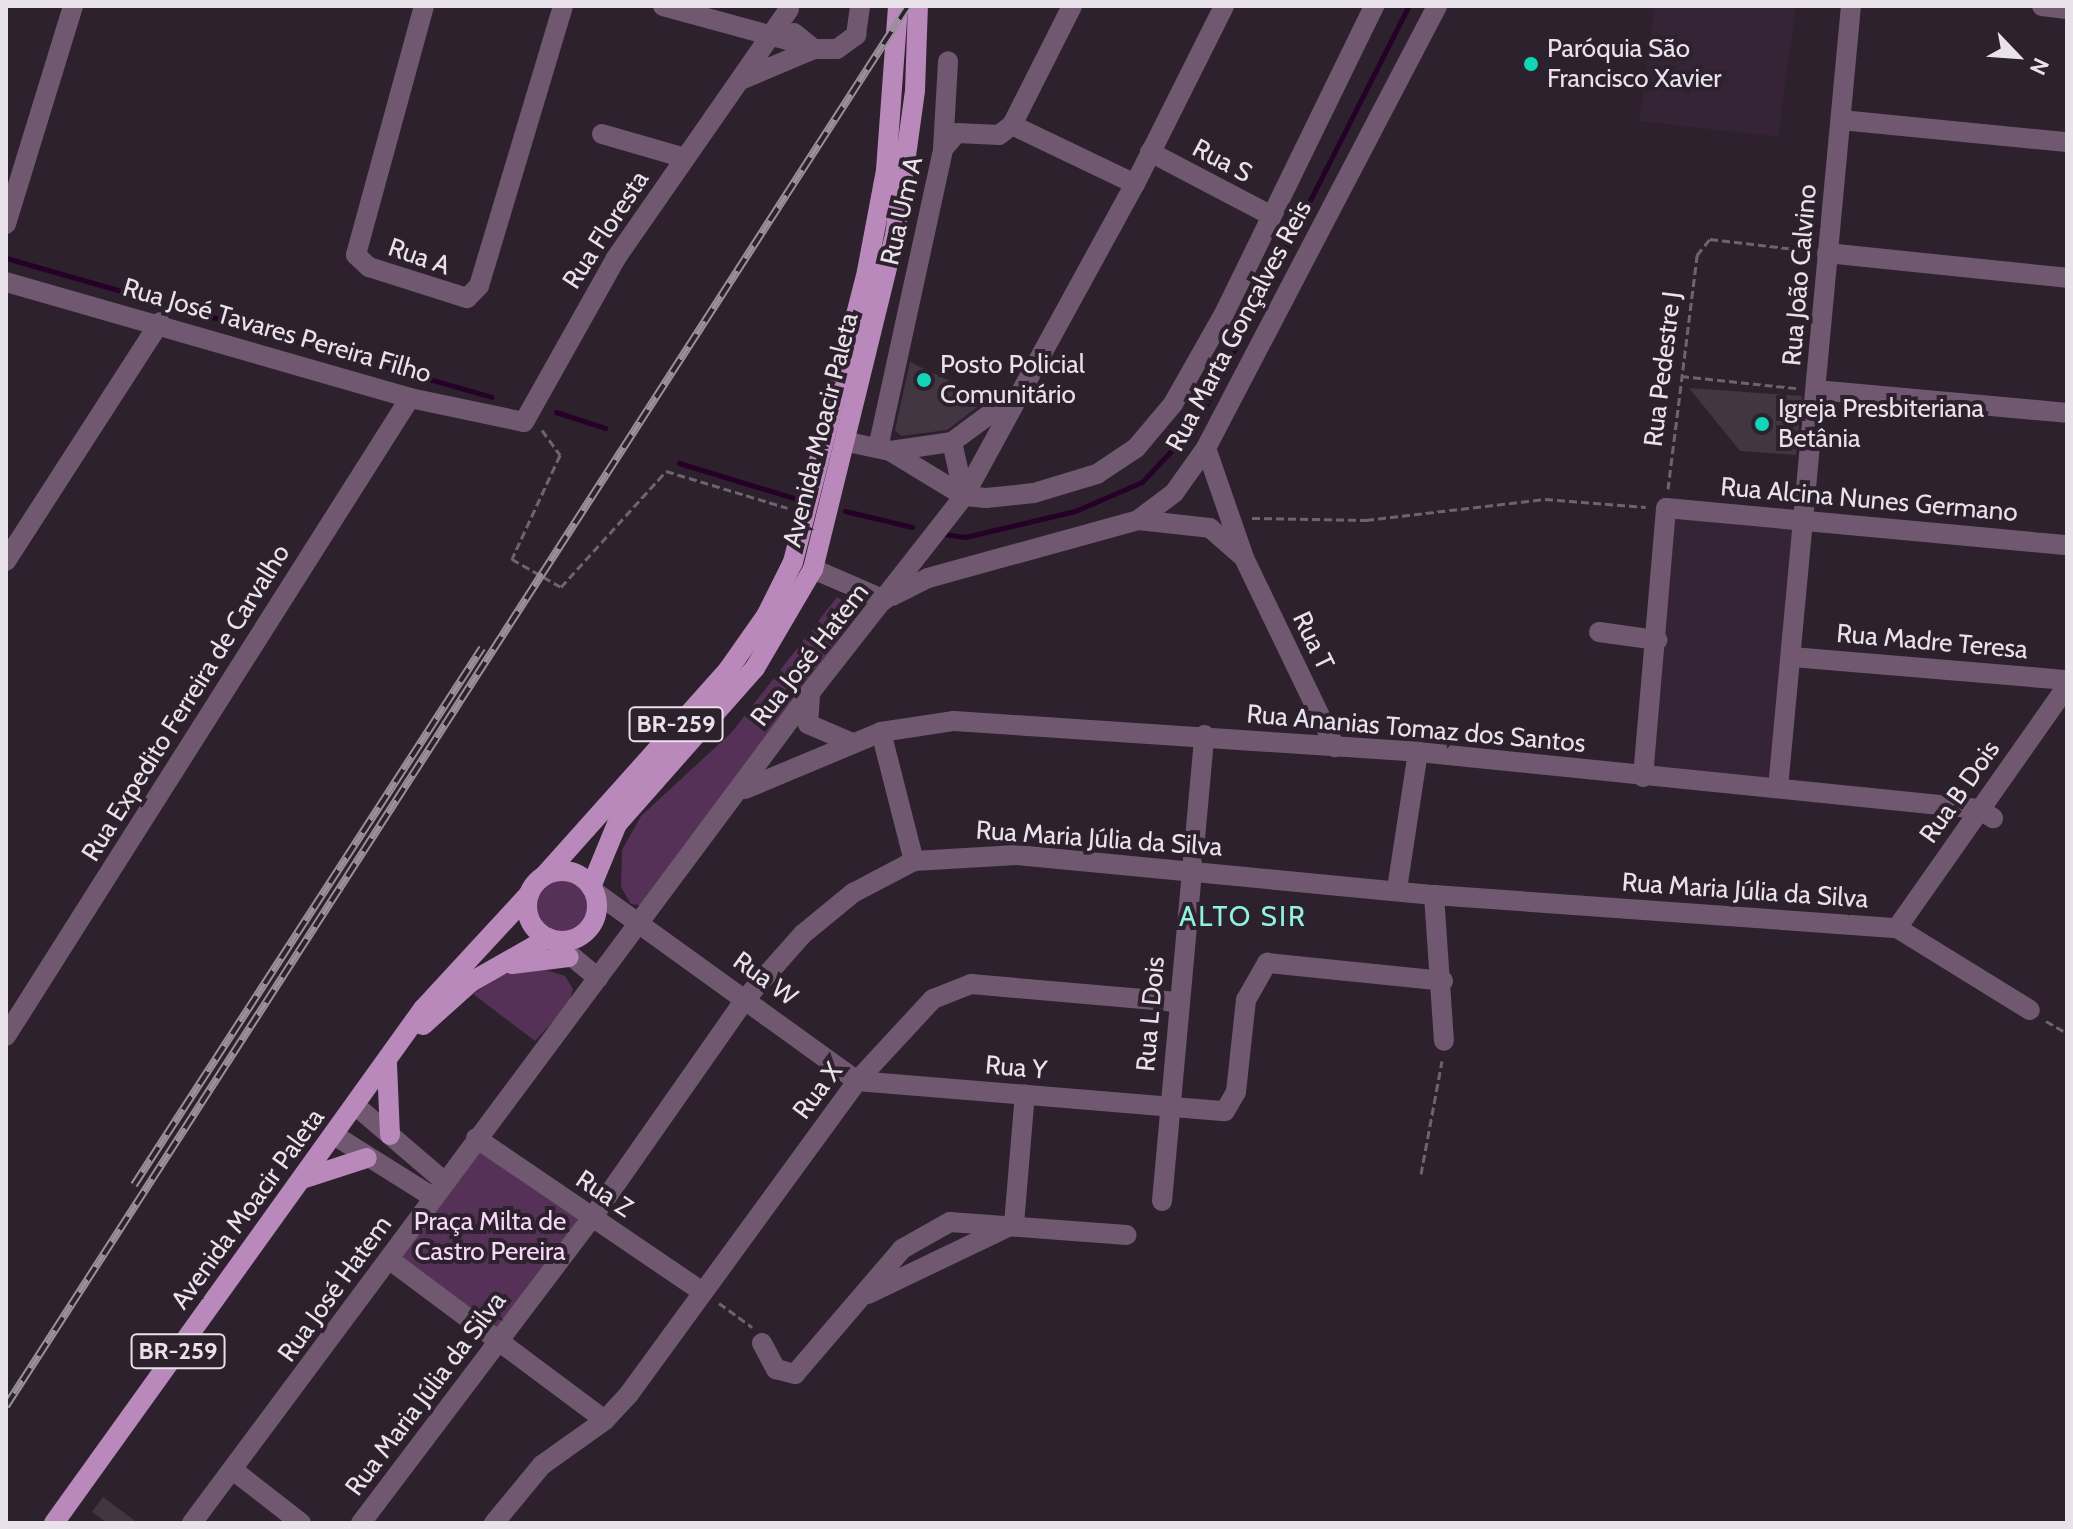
<!DOCTYPE html>
<meta charset="utf-8">
<style>
body{margin:0}
#map{position:relative;width:2073px;height:1529px;overflow:hidden;background:#2c212c;font-family:Cabin,sans-serif}
div>[style]{position:absolute}
[style*='--x']{left:calc(var(--x)*1px);top:calc(var(--y)*1px);width:calc(var(--w)*1px);rotate:calc(var(--a)*1deg)}
.built>*{inset:0;background:#342435;transform-origin:0 0}
.green>*{inset:0;background:#563157;transform-origin:0 0}
.round{border-radius:50%}
.stream>*{height:5px;margin:-2.5px;padding:0 2.5px;transform-origin:2.5px;border-radius:2.5px;background:#250127}
.building>*{inset:0;background:#423642}
.path>*{height:3px;margin-top:-1.5px;transform-origin:0;background:repeating-linear-gradient(90deg,#6e646e 0 8px,transparent 0 12px)}
.minor>*{height:20px;margin:-10px;padding:0 10px;transform-origin:10px;border-radius:10px;background:#705870}
.major>*{height:20px;margin:-10px;padding:0 10px;transform-origin:10px;border-radius:10px;background:#ba89bb}
.major>.ring{margin:-10px;padding:0;box-sizing:content-box;background:none;border:20px solid #ba89bb;border-radius:50%}
.rail>*{height:8px;margin-top:-4px;transform-origin:0;background:repeating-linear-gradient(90deg,#2c212c 0 15px,#9a909a 0 30px);box-sizing:border-box;border-block:2px solid #9a909a}
.dots>*{width:22px;height:22px;translate:-50% -50%;box-sizing:border-box;border:4px solid #2c212c;border-radius:50%}
span{translate:-50% -50%;white-space:nowrap;text-align:center;line-height:1.15;-webkit-text-stroke:8px #2c212c;paint-order:stroke}
.shield-label span{padding:2px 6px;background:#2c212c;border:2px solid;border-radius:6px;-webkit-text-stroke-width:0}
.shield-label{font-size:24px;color:#eae2ea;font-weight:700}
.poi-label{font-size:26px;color:#eae2ea}
.left{translate:0 -50%;text-align:left}
.street-label{font-size:26px;color:#eae2ea}
.park-label{font-size:26px;color:#f8d8f8}
.neighbourhood-label{font-size:28px;color:#91f3db;letter-spacing:2px}
.frame{position:absolute;inset:0;border:8px solid #eae2ea;pointer-events:none}
.north{position:absolute;left:1977px;top:16px;width:80px;height:80px;-webkit-text-stroke:6px #2c212c;paint-order:stroke;rotate:115deg;font-size:22px;font-weight:700;line-height:32px;text-align:center;color:#eae2ea}
.north::after{content:'';display:block;margin:auto;width:28px;height:36px;background:#eae2ea;clip-path:polygon(50% 0,100% 100%,50% 72%,0 100%)}
</style>
<div id="map">
<div class="built">
<div style="clip-path:polygon(1655px 6px,1796px 6px,1778px 137px,1639px 121px)"></div>
<div style="left:1666px;top:508px;width:139px;height:270px;rotate:5deg"></div>
</div>
<div class="green">
<div style="clip-path:polygon(837px 597px,847px 603px,852px 620px,646px 906px,631px 904px,621px 887px,622px 850px,641px 816px,732px 732px)"></div>
<div class="round" style="left:533px;top:877px;width:60px;height:60px"></div>
<div style="clip-path:polygon(537px 967px,565px 976px,573px 989px,569px 1004px,535px 1041px,473px 994px,501px 975px)"></div>
<div style="left:476px;top:1138px;width:141px;height:149px;rotate:35deg"></div>
</div>
<div class="stream">
<div style="--x:6;--y:258;--w:505;--a:15.96"></div>
<div style="--x:556;--y:412;--w:52;--a:18.1"></div>
<div style="--x:679;--y:463;--w:123;--a:17"></div>
<div style="--x:845;--y:511;--w:69;--a:13.4"></div>
<div style="--x:944;--y:534;--w:21;--a:8"></div>
<div style="--x:965;--y:537;--w:113;--a:-13.3"></div>
<div style="--x:1075;--y:511;--w:73;--a:-23.4"></div>
<div style="--x:1142;--y:482;--w:81;--a:-47"></div>
<div style="--x:1197;--y:423;--w:468;--a:-63.1"></div>
</div>
<div class="building">
<div style="clip-path:polygon(910px 362px,988px 399px,947px 430px,901px 436px,895px 430px)"></div>
<div style="clip-path:polygon(1689px 388px,1802px 396px,1796px 455px,1740px 451px)"></div>
<div style="clip-path:polygon(103px 1497px,138px 1523px,107px 1523px,92px 1512px)"></div>
</div>
<div class="path">
<div style="--x:1681;--y:376;--w:116;--a:6"></div>
<div style="--x:542;--y:430;--w:31;--a:54"></div>
<div style="--x:560;--y:455;--w:115;--a:114.8"></div>
<div style="--x:512;--y:559;--w:56;--a:29.7"></div>
<div style="--x:561;--y:587;--w:156;--a:-47.8"></div>
<div style="--x:666;--y:471;--w:127;--a:16.9"></div>
<div style="--x:1668;--y:489;--w:236;--a:-82.9"></div>
<div style="--x:1697;--y:255;--w:21;--a:-51"></div>
<div style="--x:1710;--y:239;--w:101;--a:6.8"></div>
<div style="--x:1252;--y:518;--w:114;--a:1"></div>
<div style="--x:1366;--y:520;--w:180;--a:-6.7"></div>
<div style="--x:1545;--y:499;--w:101;--a:4.5"></div>
<div style="--x:2046;--y:1021;--w:24;--a:30"></div>
<div style="--x:1421;--y:1174;--w:115;--a:-79.5"></div>
<div style="--x:719;--y:1303;--w:41;--a:36"></div>
</div>
<div class="minor">
<div style="--x:424;--y:6;--w:258;--a:105.3"></div>
<div style="--x:356;--y:255;--w:18;--a:43"></div>
<div style="--x:369;--y:267;--w:103;--a:17.6"></div>
<div style="--x:467;--y:298;--w:17;--a:-45"></div>
<div style="--x:479;--y:286;--w:292;--a:-73.3"></div>
<div style="--x:663;--y:6;--w:144;--a:15.3"></div>
<div style="--x:2042;--y:6;--w:25;--a:7"></div>
<div style="--x:794;--y:33;--w:26;--a:39"></div>
<div style="--x:814;--y:49;--w:23;--a:0"></div>
<div style="--x:837;--y:49;--w:24;--a:-36"></div>
<div style="--x:856;--y:35;--w:29;--a:-82"></div>
<div style="--x:743;--y:79;--w:77;--a:-22.9"></div>
<div style="--x:1841;--y:120;--w:227;--a:5.6"></div>
<div style="--x:1012;--y:125;--w:136;--a:25.6"></div>
<div style="--x:602;--y:134;--w:86;--a:16.1"></div>
<div style="--x:943;--y:149;--w:88;--a:-86.7"></div>
<div style="--x:1150;--y:152;--w:136;--a:27.7"></div>
<div style="--x:6;--y:224;--w:228;--a:-72.9"></div>
<div style="--x:1827;--y:253;--w:241;--a:5.9"></div>
<div style="--x:6;--y:282;--w:420;--a:16"></div>
<div style="--x:410;--y:398;--w:116;--a:11.9"></div>
<div style="--x:524;--y:422;--w:188;--a:-60.7"></div>
<div style="--x:616;--y:258;--w:303;--a:-55.2"></div>
<div style="--x:1816;--y:390;--w:252;--a:5.2"></div>
<div style="--x:848;--y:442;--w:43;--a:12.1"></div>
<div style="--x:890;--y:451;--w:87;--a:31.3"></div>
<div style="--x:964;--y:496;--w:22;--a:5"></div>
<div style="--x:986;--y:498;--w:48;--a:-5.9"></div>
<div style="--x:1034;--y:493;--w:66;--a:-16.8"></div>
<div style="--x:1097;--y:474;--w:47;--a:-33.7"></div>
<div style="--x:1136;--y:448;--w:57;--a:-49.9"></div>
<div style="--x:1173;--y:404;--w:103;--a:-60.5"></div>
<div style="--x:1224;--y:314;--w:343;--a:-64"></div>
<div style="--x:952;--y:442;--w:55;--a:77.5"></div>
<div style="--x:878;--y:448;--w:306;--a:-77.7"></div>
<div style="--x:943;--y:149;--w:21;--a:-49"></div>
<div style="--x:957;--y:133;--w:42;--a:2.7"></div>
<div style="--x:999;--y:135;--w:16;--a:-38"></div>
<div style="--x:1012;--y:125;--w:133;--a:-63.2"></div>
<div style="--x:1206;--y:448;--w:116;--a:70.9"></div>
<div style="--x:1244;--y:558;--w:210;--a:64.3"></div>
<div style="--x:890;--y:451;--w:63;--a:-8.3"></div>
<div style="--x:952;--y:442;--w:76;--a:-36.4"></div>
<div style="--x:1138;--y:520;--w:72;--a:6.3"></div>
<div style="--x:1210;--y:528;--w:41;--a:41.1"></div>
<div style="--x:6;--y:561;--w:284;--a:-57.2"></div>
<div style="--x:813;--y:569;--w:78;--a:23.3"></div>
<div style="--x:892;--y:596;--w:40;--a:-26.6"></div>
<div style="--x:928;--y:578;--w:218;--a:-15.4"></div>
<div style="--x:1138;--y:520;--w:45;--a:-36.9"></div>
<div style="--x:1174;--y:493;--w:55;--a:-54.6"></div>
<div style="--x:1206;--y:448;--w:499;--a:-62.4"></div>
<div style="--x:1599;--y:632;--w:59;--a:7.9"></div>
<div style="--x:1792;--y:657;--w:276;--a:4.8"></div>
<div style="--x:810;--y:696;--w:28;--a:94"></div>
<div style="--x:808;--y:724;--w:46;--a:23.2"></div>
<div style="--x:881;--y:732;--w:133;--a:75.7"></div>
<div style="--x:1643;--y:777;--w:270;--a:-85.1"></div>
<div style="--x:1666;--y:508;--w:403;--a:5.3"></div>
<div style="--x:1778;--y:788;--w:785;--a:-84.67"></div>
<div style="--x:745;--y:789;--w:147;--a:-22.7"></div>
<div style="--x:881;--y:732;--w:74;--a:-8.6"></div>
<div style="--x:954;--y:721;--w:465;--a:3.8"></div>
<div style="--x:1418;--y:752;--w:564;--a:5.8"></div>
<div style="--x:1979;--y:809;--w:17;--a:33"></div>
<div style="--x:1397;--y:889;--w:139;--a:-81.3"></div>
<div style="--x:595;--y:892;--w:323;--a:35.8"></div>
<div style="--x:1434;--y:895;--w:146;--a:86.1"></div>
<div style="--x:1897;--y:928;--w:296;--a:-54.9"></div>
<div style="--x:552;--y:940;--w:60;--a:39.6"></div>
<div style="--x:6;--y:1036;--w:755;--a:-57.66"></div>
<div style="--x:857;--y:1081;--w:369;--a:4.7"></div>
<div style="--x:1225;--y:1111;--w:22;--a:-60"></div>
<div style="--x:1236;--y:1092;--w:93;--a:-83.8"></div>
<div style="--x:1246;--y:1000;--w:43;--a:-60.4"></div>
<div style="--x:1267;--y:963;--w:177;--a:5.8"></div>
<div style="--x:356;--y:1106;--w:117;--a:40.5"></div>
<div style="--x:334;--y:1135;--w:117;--a:32.1"></div>
<div style="--x:476;--y:1138;--w:274;--a:34.2"></div>
<div style="--x:1162;--y:1201;--w:468;--a:-84.8"></div>
<div style="--x:390;--y:1260;--w:268;--a:36.7"></div>
<div style="--x:868;--y:1294;--w:162;--a:-25.6"></div>
<div style="--x:1014;--y:1224;--w:130;--a:-85.2"></div>
<div style="--x:762;--y:1343;--w:30;--a:62"></div>
<div style="--x:776;--y:1369;--w:20;--a:15"></div>
<div style="--x:795;--y:1374;--w:165;--a:-49.4"></div>
<div style="--x:902;--y:1249;--w:55;--a:-29.4"></div>
<div style="--x:950;--y:1222;--w:177;--a:4.2"></div>
<div style="--x:233;--y:1470;--w:86;--a:37.9"></div>
<div style="--x:192;--y:1523;--w:1038;--a:-53.34"></div>
<div style="--x:812;--y:690;--w:246;--a:-51.9"></div>
<div style="--x:964;--y:496;--w:356;--a:-61.3"></div>
<div style="--x:1135;--y:184;--w:199;--a:-63.4"></div>
<div style="--x:361;--y:1523;--w:383;--a:-52.9"></div>
<div style="--x:592;--y:1218;--w:270;--a:-55"></div>
<div style="--x:747;--y:997;--w:84;--a:-48.4"></div>
<div style="--x:803;--y:934;--w:65;--a:-39.4"></div>
<div style="--x:853;--y:893;--w:69;--a:-27.7"></div>
<div style="--x:914;--y:861;--w:103;--a:-3.3"></div>
<div style="--x:1017;--y:855;--w:419;--a:5.5"></div>
<div style="--x:1434;--y:895;--w:464;--a:4.1"></div>
<div style="--x:1897;--y:928;--w:156;--a:31.7"></div>
<div style="--x:494;--y:1523;--w:75;--a:-50.4"></div>
<div style="--x:542;--y:1465;--w:77;--a:-35.5"></div>
<div style="--x:605;--y:1420;--w:35;--a:-47"></div>
<div style="--x:629;--y:1394;--w:387;--a:-53.9"></div>
<div style="--x:857;--y:1081;--w:112;--a:-47.2"></div>
<div style="--x:933;--y:999;--w:41;--a:-21.5"></div>
<div style="--x:971;--y:984;--w:207;--a:5"></div>
</div>
<div class="major">
<div class="ring" style="left:527px;top:871px;width:50px;height:50px"></div>
<div style="--x:544;--y:876;--w:276;--a:-48.2"></div>
<div style="--x:728;--y:670;--w:66;--a:-54.9"></div>
<div style="--x:766;--y:616;--w:60;--a:-63.4"></div>
<div style="--x:793;--y:562;--w:300;--a:-75.7"></div>
<div style="--x:867;--y:271;--w:103;--a:-79.3"></div>
<div style="--x:886;--y:170;--w:164;--a:-85.8"></div>
<div style="--x:591;--y:887;--w:68;--a:-67.6"></div>
<div style="--x:617;--y:824;--w:208;--a:-48.5"></div>
<div style="--x:755;--y:668;--w:115;--a:-59.6"></div>
<div style="--x:813;--y:569;--w:344;--a:-76.2"></div>
<div style="--x:895;--y:235;--w:146;--a:-82.1"></div>
<div style="--x:915;--y:90;--w:84;--a:-88"></div>
<div style="--x:512;--y:964;--w:57;--a:-7"></div>
<div style="--x:423;--y:1025;--w:64;--a:-41.9"></div>
<div style="--x:471;--y:982;--w:89;--a:-29.7"></div>
<div style="--x:387;--y:1064;--w:71;--a:87.6"></div>
<div style="--x:302;--y:1179;--w:68;--a:-17.9"></div>
<div style="--x:54;--y:1523;--w:633;--a:-54.33"></div>
<div style="--x:423;--y:1009;--w:156;--a:-47.3"></div>
</div>
<div class="rail">
<div style="--x:134;--y:1185;--w:640;--a:-57.05"></div>
<div style="--x:6;--y:1406;--w:1665;--a:-57.21"></div>
</div>
<div class="dots">
<div style="left:1531px;top:64px;background:#11d5b4"></div>
<div style="left:924px;top:380px;background:#11d5b4"></div>
<div style="left:1762px;top:424px;background:#11d5b4"></div>
</div>
<div class="shield-label">
<span style="left:676px;top:724px">BR-259</span>
<span style="left:178px;top:1351px">BR-259</span>
</div>
<div class="poi-label">
<span class="left" style="left:1547px;top:64px">Paróquia São<br>Francisco Xavier</span>
<span class="left" style="left:940px;top:380px">Posto Policial<br>Comunitário</span>
<span class="left" style="left:1778px;top:424px">Igreja Presbiteriana<br>Betânia</span>
</div>
<div class="street-label">
<span style="left:1222px;top:161px;rotate:28deg">Rua S</span>
<span style="left:902px;top:211px;rotate:-77deg">Rua Um A</span>
<span style="left:606px;top:230px;rotate:-57deg">Rua Floresta</span>
<span style="left:419px;top:257px;rotate:19deg">Rua A</span>
<span style="left:1800px;top:275px;rotate:-85deg">Rua João Calvino</span>
<span style="left:1239px;top:326px;rotate:-62deg">Rua Marta Gonçalves Reis</span>
<span style="left:277px;top:331px;rotate:16deg">Rua José Tavares Pereira Filho</span>
<span style="left:1663px;top:369px;rotate:-83deg">Rua Pedestre J</span>
<span style="left:821px;top:430px;rotate:-76deg">Avenida Moacir Paleta</span>
<span style="left:1869px;top:500px;rotate:5deg">Rua Alcina Nunes Germano</span>
<span style="left:1313px;top:641px;rotate:64deg">Rua T</span>
<span style="left:1932px;top:642px;rotate:5deg">Rua Madre Teresa</span>
<span style="left:810px;top:655px;rotate:-52deg">Rua José Hatem</span>
<span style="left:186px;top:703px;rotate:-58deg">Rua Expedito Ferreira de Carvalho</span>
<span style="left:1416px;top:729px;rotate:5deg">Rua Ananias Tomaz dos Santos</span>
<span style="left:1960px;top:792px;rotate:-55deg">Rua B Dois</span>
<span style="left:1099px;top:839px;rotate:4deg">Rua Maria Júlia da Silva</span>
<span style="left:1745px;top:891px;rotate:4deg">Rua Maria Júlia da Silva</span>
<span style="left:765px;top:979px;rotate:36deg">Rua W</span>
<span style="left:1151px;top:1014px;rotate:-85deg">Rua L Dois</span>
<span style="left:1016px;top:1068px;rotate:5deg">Rua Y</span>
<span style="left:818px;top:1091px;rotate:-53deg">Rua X</span>
<span style="left:604px;top:1194px;rotate:34deg">Rua Z</span>
<span style="left:248px;top:1209px;rotate:-54deg">Avenida Moacir Paleta</span>
<span style="left:335px;top:1289px;rotate:-54deg">Rua José Hatem</span>
<span style="left:426px;top:1394px;rotate:-53deg">Rua Maria Júlia da Silva</span>
</div>
<div class="park-label">
<span style="left:490px;top:1237px">Praça Milta de<br>Castro Pereira</span>
</div>
<div class="neighbourhood-label">
<span style="left:1243px;top:916px">ALTO SIR</span>
</div>
<div class="frame"></div>
<div class="north">N</div>
</div>
